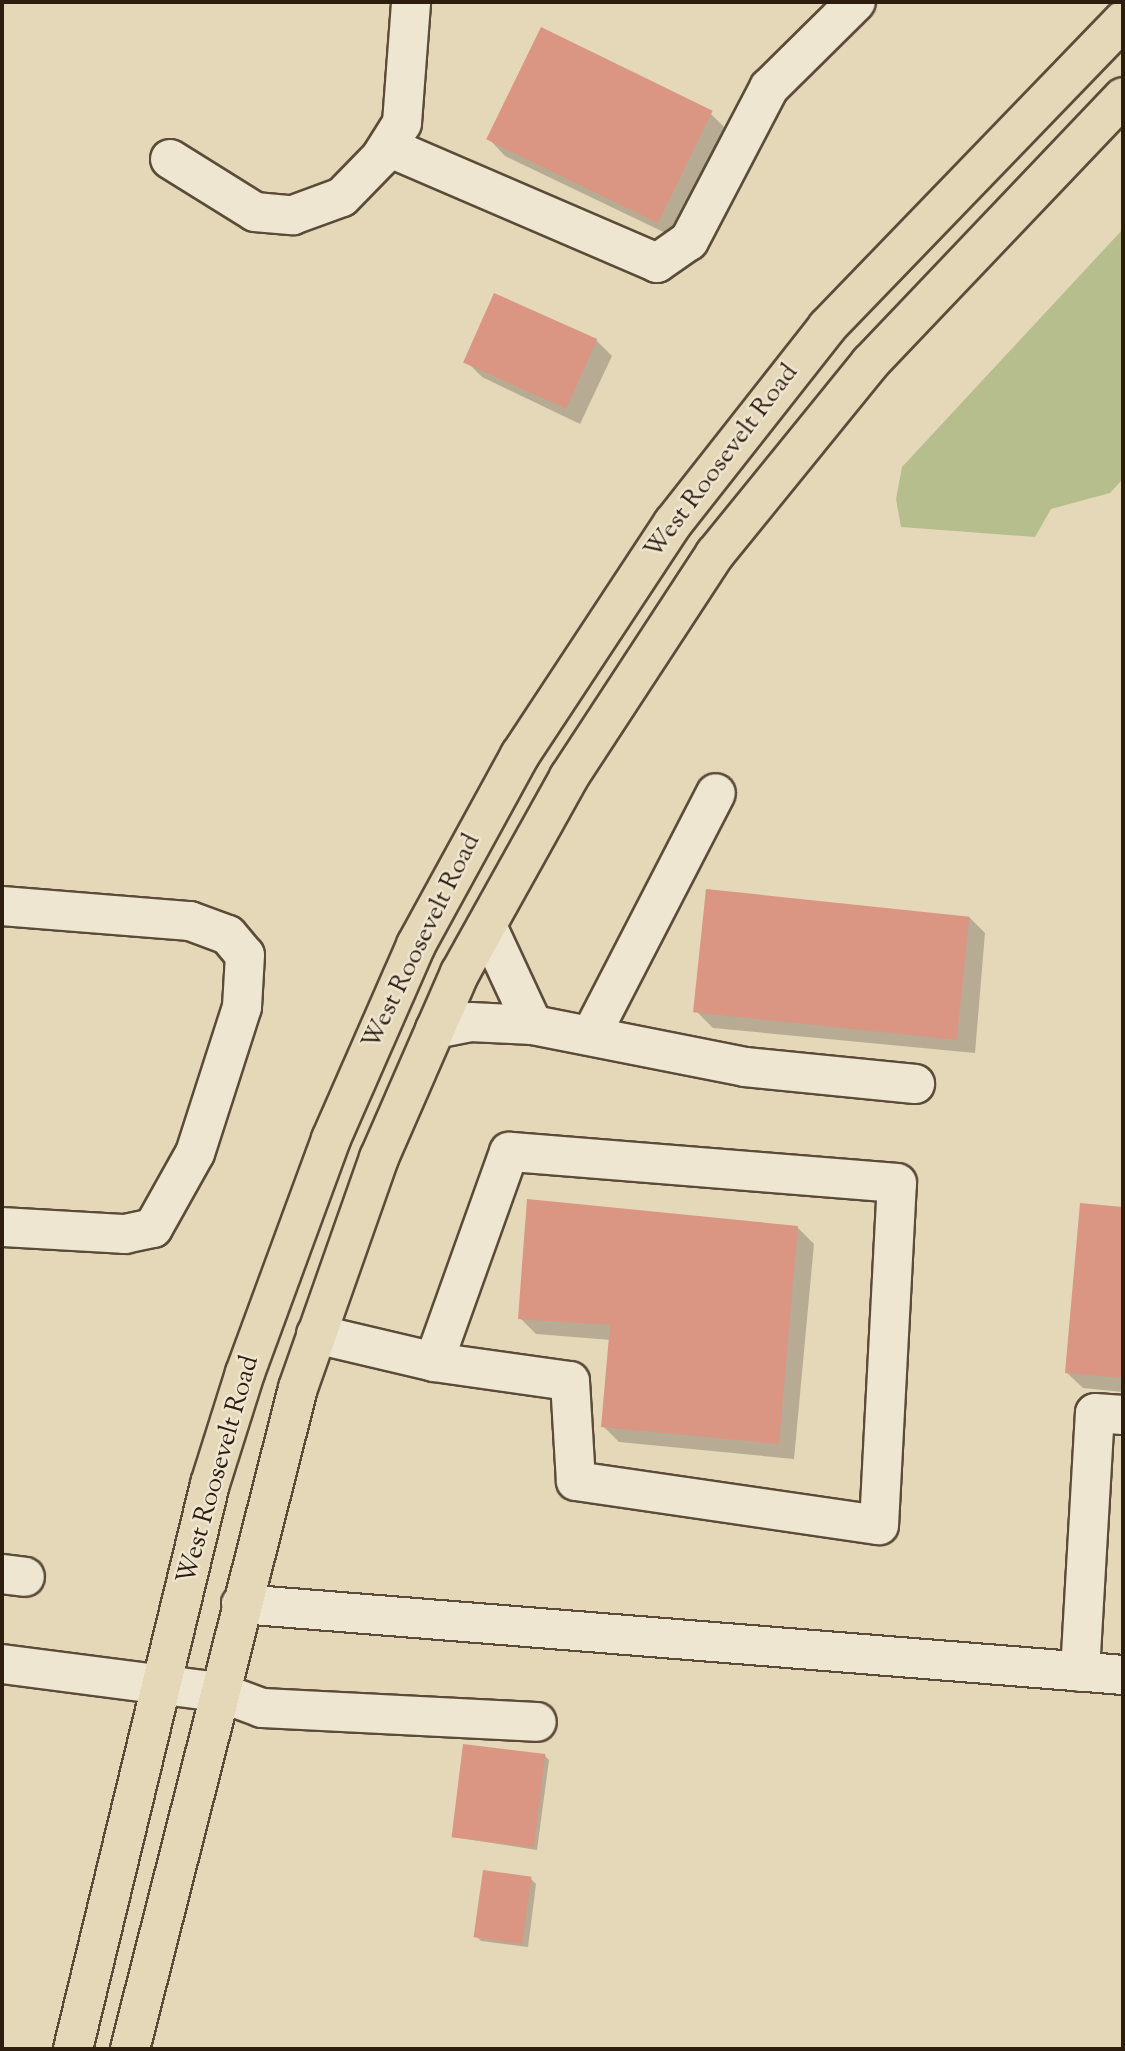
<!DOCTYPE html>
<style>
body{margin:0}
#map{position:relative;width:1125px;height:2051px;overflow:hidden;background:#e5d8b8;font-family:"Sorts Mill Goudy",serif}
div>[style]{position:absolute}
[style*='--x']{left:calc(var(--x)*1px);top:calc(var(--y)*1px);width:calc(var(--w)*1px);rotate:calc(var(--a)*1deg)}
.green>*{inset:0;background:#b7be8d}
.shadow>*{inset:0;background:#0003}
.building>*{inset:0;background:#da9583;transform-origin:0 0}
.roads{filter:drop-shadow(2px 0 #5b4c39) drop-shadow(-2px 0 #5b4c39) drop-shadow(0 2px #5b4c39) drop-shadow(0 -2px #5b4c39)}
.minor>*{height:38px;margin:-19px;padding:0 19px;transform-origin:19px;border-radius:19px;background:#eee6d1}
.major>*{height:38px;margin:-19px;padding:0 19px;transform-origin:19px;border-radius:19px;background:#e5d8b8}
span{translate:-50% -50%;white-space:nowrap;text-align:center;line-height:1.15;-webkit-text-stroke:5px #eee6d1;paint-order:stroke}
.street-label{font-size:26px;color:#2d1d0f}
.frame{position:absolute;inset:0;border:4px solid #2d1d0f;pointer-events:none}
</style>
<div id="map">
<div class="green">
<div style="clip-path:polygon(1123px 229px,1123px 479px,1110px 493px,1051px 509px,1035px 537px,901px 527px,896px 499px,902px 467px)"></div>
</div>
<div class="shadow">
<div style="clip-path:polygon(711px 114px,727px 130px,676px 238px,505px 156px,489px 139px)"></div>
<div style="clip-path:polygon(596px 340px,612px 356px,580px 424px,482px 377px,466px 361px)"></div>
<div style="clip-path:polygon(969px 917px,985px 933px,975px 1053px,713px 1028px,697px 1012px)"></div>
<div style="clip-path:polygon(1082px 1205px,1123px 1209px,1123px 1392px,1083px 1388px,1066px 1372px)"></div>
<div style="clip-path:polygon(797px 1227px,814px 1244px,794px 1459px,619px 1442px,603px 1426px,611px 1340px,536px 1334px,520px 1318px)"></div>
<div style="clip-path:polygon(544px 1755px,549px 1760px,537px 1850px,453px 1837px)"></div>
<div style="clip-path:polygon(531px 1879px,536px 1884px,528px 1947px,481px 1941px,476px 1936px)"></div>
</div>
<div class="building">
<div style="left:541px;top:27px;width:191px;height:125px;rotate:26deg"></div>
<div style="left:494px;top:293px;width:113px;height:76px;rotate:24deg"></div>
<div style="left:706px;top:889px;width:265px;height:124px;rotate:6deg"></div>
<div style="clip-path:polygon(527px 1199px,798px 1226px,779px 1444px,601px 1427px,610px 1325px,518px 1319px)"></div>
<div style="clip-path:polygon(1080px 1203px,1123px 1207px,1123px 1378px,1065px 1373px)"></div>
<div style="left:463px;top:1744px;width:83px;height:94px;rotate:7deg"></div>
<div style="left:483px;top:1870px;width:49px;height:68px;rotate:8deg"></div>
</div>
<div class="roads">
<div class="minor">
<div style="--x:388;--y:147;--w:293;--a:23.3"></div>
<div style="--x:657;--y:263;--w:39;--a:-35"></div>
<div style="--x:689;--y:241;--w:173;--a:-62.4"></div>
<div style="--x:769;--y:88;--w:122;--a:-44.7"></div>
<div style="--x:170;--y:159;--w:100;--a:31.9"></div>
<div style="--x:255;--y:212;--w:38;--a:5"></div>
<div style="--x:293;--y:215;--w:52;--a:-20.2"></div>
<div style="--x:342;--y:197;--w:54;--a:-45.7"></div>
<div style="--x:380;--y:158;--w:41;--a:-57.8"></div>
<div style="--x:402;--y:123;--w:121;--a:-85.7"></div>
<div style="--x:2;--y:906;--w:189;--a:4.6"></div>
<div style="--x:190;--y:921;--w:40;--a:20.2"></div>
<div style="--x:228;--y:935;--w:26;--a:50"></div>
<div style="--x:245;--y:955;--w:52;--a:93.3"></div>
<div style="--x:242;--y:1007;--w:153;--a:107.8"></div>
<div style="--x:195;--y:1153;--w:86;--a:119.2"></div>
<div style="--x:153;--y:1228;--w:29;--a:168"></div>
<div style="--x:125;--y:1234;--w:123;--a:-176.7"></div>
<div style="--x:533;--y:1025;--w:216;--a:11.2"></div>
<div style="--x:745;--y:1067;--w:171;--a:5.7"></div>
<div style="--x:435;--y:1029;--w:36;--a:-11"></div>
<div style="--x:470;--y:1022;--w:63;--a:2.7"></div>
<div style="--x:533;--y:1025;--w:109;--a:-114.9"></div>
<div style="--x:591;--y:1035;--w:272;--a:-62.7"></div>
<div style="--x:316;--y:1334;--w:121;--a:13.3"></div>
<div style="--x:434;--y:1362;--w:137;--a:8"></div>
<div style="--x:570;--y:1381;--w:100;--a:86.6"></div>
<div style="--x:576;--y:1481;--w:306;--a:8.3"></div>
<div style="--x:879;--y:1525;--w:342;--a:-87"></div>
<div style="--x:897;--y:1183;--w:389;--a:-175.4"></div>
<div style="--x:509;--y:1152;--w:223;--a:109.7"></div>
<div style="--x:2;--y:1574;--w:23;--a:7"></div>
<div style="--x:241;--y:1604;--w:885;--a:4.6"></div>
<div style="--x:2;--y:1664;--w:219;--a:7.4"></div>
<div style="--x:219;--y:1692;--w:46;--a:20.4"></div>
<div style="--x:262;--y:1708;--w:275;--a:2.9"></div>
<div style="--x:1080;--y:1672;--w:259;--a:-86.7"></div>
<div style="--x:1095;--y:1413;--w:28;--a:4"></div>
</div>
<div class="major">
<div style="--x:73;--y:2049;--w:581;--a:-76.37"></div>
<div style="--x:210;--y:1484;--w:116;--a:-72.5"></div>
<div style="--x:245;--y:1373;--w:249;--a:-69.8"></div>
<div style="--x:331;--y:1139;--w:212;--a:-66.3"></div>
<div style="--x:416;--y:945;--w:217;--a:-61.3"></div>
<div style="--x:520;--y:755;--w:278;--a:-56.6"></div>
<div style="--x:673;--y:523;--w:249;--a:-51.8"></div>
<div style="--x:827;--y:327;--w:426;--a:-46"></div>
<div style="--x:130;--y:2049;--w:682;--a:-75.74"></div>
<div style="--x:298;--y:1388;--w:244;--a:-70.6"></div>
<div style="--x:379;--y:1158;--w:202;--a:-66.4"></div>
<div style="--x:460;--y:973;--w:224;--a:-60.9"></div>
<div style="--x:569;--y:777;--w:267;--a:-56.8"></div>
<div style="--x:715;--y:554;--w:246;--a:-50.9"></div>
<div style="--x:870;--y:363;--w:367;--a:-46.4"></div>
</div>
</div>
<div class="street-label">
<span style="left:722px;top:462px;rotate:-53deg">West Roosevelt Road</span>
<span style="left:422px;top:942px;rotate:-64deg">West Roosevelt Road</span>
<span style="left:219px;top:1470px;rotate:-74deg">West Roosevelt Road</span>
</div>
<div class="frame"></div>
</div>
